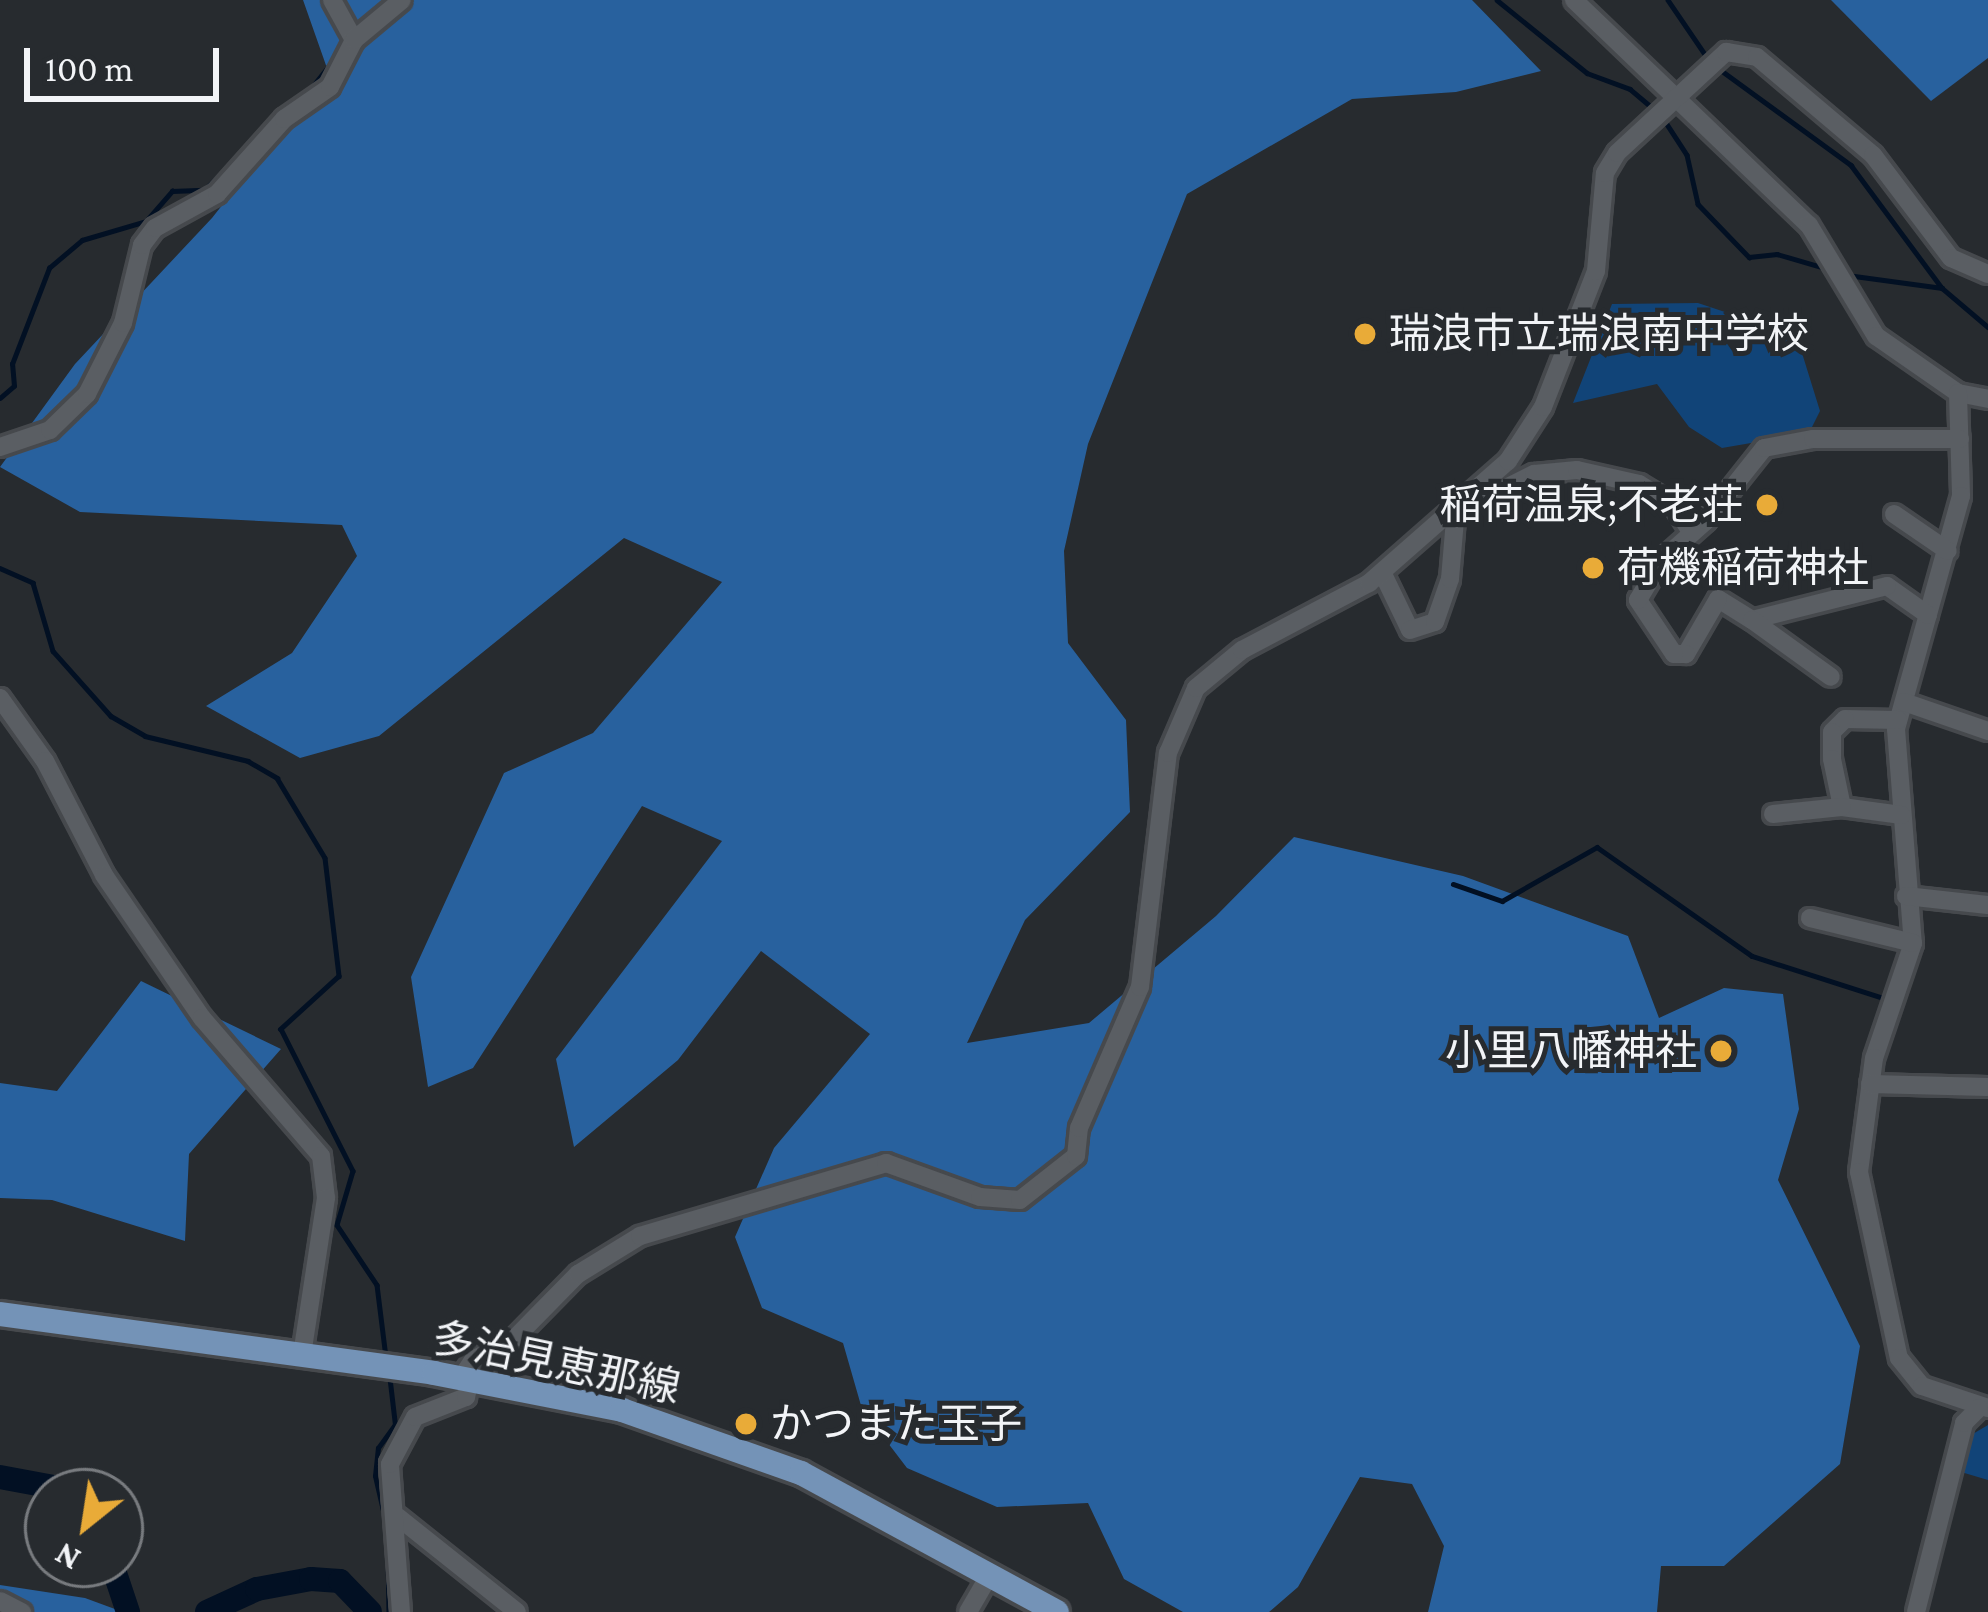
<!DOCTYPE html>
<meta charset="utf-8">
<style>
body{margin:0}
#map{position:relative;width:1988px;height:1612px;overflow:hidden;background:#272b2f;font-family:"Crimson Pro","Noto Sans JP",serif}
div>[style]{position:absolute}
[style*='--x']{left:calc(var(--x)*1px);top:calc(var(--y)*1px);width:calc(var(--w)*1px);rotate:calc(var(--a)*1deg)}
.green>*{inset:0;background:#114478}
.forest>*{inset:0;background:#28619e}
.stream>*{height:4.5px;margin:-2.25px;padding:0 2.25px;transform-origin:2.25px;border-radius:2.25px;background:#021023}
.river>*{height:24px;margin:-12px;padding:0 12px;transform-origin:12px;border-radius:12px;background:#021023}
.roads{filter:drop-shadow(3px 0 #46494d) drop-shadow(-3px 0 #46494d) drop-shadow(0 3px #46494d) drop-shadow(0 -3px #46494d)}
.minor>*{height:18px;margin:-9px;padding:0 9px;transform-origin:9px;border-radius:9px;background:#5a5e63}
.major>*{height:24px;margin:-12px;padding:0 12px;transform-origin:12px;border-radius:12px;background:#7493b7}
.dots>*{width:33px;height:33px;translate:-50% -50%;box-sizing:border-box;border:6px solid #272b2f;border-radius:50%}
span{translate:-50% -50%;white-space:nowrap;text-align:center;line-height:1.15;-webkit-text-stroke:10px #272b2f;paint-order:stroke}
.poi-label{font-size:42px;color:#f2f4f7}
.left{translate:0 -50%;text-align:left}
.right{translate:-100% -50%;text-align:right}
.street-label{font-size:42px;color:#f2f4f7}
.north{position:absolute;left:24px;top:1468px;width:120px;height:120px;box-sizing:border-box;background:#272b2f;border:3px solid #787b7f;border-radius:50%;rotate:210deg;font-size:33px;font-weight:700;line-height:48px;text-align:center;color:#f2f4f7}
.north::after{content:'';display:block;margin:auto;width:42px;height:54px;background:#e9ab38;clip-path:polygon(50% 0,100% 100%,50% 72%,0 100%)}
.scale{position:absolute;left:24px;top:48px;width:195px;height:54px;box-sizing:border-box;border:6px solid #f2f4f7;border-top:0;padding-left:15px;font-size:36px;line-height:42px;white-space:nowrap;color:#f2f4f7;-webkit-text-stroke:9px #272b2f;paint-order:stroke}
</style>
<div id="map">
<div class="green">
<div style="clip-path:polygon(1698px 303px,1776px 329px,1802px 353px,1820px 411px,1809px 433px,1722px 448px,1689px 427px,1657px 384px,1573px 403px,1612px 304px)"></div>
<div style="clip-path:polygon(1988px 1425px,1988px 1480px,1961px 1472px,1971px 1435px)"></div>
</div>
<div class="forest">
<div style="clip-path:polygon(303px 0,1472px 0,1541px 71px,1456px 92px,1352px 99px,1187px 194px,1088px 444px,1064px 551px,1068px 643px,1126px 720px,1130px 812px,1025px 920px,967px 1043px,1089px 1023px,1216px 916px,1294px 837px,1463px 876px,1628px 936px,1659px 1018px,1724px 988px,1783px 994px,1799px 1109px,1778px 1180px,1860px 1346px,1840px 1464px,1724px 1566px,1661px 1566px,1657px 1612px,1428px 1612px,1444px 1546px,1412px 1484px,1360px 1477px,1298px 1587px,1269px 1612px,1183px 1612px,1124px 1579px,1088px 1503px,997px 1507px,907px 1468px,862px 1409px,843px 1343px,762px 1308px,735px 1237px,774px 1148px,870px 1034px,761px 951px,678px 1060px,574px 1147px,556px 1059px,722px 841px,642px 806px,473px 1068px,428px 1087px,411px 977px,504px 773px,593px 733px,722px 582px,624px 538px,379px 736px,300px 758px,206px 706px,292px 653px,357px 556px,342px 525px,80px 512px,0 467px,75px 364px,212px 218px,328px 71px)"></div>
<div style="clip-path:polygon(1831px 0,1988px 0,1988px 58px,1931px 101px)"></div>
<div style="clip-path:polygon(141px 981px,281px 1049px,189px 1154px,185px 1241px,52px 1200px,0 1198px,0 1083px,57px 1091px)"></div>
<div style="clip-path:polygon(0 1585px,85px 1598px,123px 1612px,0 1612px)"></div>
</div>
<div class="stream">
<div style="--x:1497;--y:0;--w:116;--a:39"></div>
<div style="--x:1587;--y:73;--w:46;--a:20.4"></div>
<div style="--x:1630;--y:89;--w:33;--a:40"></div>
<div style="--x:1668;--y:0;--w:73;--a:55.7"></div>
<div style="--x:1718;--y:68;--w:165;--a:36.1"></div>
<div style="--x:1851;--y:165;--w:153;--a:53.5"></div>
<div style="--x:1942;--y:288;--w:60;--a:40.3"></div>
<div style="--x:309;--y:91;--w:42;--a:-51.8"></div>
<div style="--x:1663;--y:118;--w:44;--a:57"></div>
<div style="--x:1687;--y:155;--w:50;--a:77.3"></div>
<div style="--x:1698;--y:204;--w:74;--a:46.1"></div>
<div style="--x:1749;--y:257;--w:28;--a:-6"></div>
<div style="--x:1777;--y:254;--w:50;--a:16.3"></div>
<div style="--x:1847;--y:275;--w:96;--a:7.8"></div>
<div style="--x:0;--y:398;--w:18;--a:-41"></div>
<div style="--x:14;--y:386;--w:22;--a:-95"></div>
<div style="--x:12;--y:364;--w:103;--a:-68.9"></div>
<div style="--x:49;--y:268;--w:43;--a:-40.3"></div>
<div style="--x:82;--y:240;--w:67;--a:-16.5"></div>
<div style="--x:146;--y:221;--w:40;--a:-49"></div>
<div style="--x:172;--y:191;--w:32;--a:-2"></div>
<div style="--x:204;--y:190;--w:132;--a:-44.1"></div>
<div style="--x:0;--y:568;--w:36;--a:24"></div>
<div style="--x:33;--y:583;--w:71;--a:73.6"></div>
<div style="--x:53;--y:651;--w:87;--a:48.3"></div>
<div style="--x:111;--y:716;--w:39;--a:30"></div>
<div style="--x:145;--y:736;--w:106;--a:13.6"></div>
<div style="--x:248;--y:761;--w:34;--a:30"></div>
<div style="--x:277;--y:778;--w:93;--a:59"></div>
<div style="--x:325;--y:858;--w:119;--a:83.2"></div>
<div style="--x:339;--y:976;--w:79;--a:137.6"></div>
<div style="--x:281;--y:1029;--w:159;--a:63.1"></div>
<div style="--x:353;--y:1171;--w:56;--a:106.5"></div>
<div style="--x:337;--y:1225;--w:72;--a:56.3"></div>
<div style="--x:377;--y:1285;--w:73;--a:82.9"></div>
<div style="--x:1453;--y:884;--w:52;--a:19.1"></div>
<div style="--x:1502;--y:901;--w:109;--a:-29.6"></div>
<div style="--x:1597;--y:847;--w:189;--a:35.1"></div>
<div style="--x:1752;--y:956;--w:142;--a:17.7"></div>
<div style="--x:1972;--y:894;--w:16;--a:4"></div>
<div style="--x:387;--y:1528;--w:53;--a:-103"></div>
<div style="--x:375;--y:1476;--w:28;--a:-84"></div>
<div style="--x:378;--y:1448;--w:29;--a:-54"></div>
<div style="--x:395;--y:1425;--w:51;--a:-96.7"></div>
<div style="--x:388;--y:1551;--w:61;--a:89.1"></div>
</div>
<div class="river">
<div style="--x:0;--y:1477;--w:82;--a:10.5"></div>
<div style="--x:112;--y:1564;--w:51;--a:71.6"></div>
<div style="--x:207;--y:1612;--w:55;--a:-24.7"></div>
<div style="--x:257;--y:1589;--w:55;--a:-10.5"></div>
<div style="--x:311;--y:1579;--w:29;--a:4"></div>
<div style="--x:340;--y:1581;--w:43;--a:45.9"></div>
</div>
<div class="roads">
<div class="minor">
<div style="--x:332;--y:0;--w:46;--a:61.2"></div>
<div style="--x:1574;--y:0;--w:325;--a:43.8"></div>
<div style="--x:1809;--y:225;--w:130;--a:58.9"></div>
<div style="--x:1876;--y:336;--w:100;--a:34.8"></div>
<div style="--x:1958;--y:393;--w:31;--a:11"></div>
<div style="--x:1958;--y:393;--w:103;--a:88.3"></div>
<div style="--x:1961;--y:496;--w:242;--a:105.6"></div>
<div style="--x:1896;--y:729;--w:215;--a:85.5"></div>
<div style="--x:1913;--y:943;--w:121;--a:108.7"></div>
<div style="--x:1874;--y:1058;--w:115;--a:97.5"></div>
<div style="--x:1859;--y:1172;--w:190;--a:77.9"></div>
<div style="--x:1899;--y:1358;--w:36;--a:51"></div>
<div style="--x:1922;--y:1386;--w:70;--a:18.4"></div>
<div style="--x:0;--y:447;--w:53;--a:-18.8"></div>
<div style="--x:50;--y:430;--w:52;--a:-44.2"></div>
<div style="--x:87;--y:394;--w:80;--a:-63.1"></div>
<div style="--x:123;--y:323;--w:80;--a:-76.3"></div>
<div style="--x:142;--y:245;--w:21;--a:-53"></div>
<div style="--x:155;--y:228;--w:71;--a:-28.7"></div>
<div style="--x:217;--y:194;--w:101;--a:-48.2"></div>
<div style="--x:284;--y:119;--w:56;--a:-34.8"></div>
<div style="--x:330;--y:87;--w:53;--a:-62.9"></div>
<div style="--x:354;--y:40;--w:62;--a:-39.8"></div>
<div style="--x:1468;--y:507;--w:74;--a:-26.6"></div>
<div style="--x:1534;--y:474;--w:43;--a:-5.3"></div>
<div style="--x:1577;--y:470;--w:64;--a:12.7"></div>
<div style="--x:1639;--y:484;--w:41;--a:31"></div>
<div style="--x:1674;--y:505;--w:31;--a:58"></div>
<div style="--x:1894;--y:514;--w:65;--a:34.4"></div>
<div style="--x:1382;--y:572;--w:64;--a:64.2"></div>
<div style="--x:1410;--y:630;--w:26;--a:-18"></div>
<div style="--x:1435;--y:622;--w:46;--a:-70.8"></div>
<div style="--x:1450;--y:579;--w:72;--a:-85.2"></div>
<div style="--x:1928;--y:615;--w:50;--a:-144.7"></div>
<div style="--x:1887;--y:586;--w:139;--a:165.9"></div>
<div style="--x:1752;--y:620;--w:40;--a:-148"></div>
<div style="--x:1718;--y:599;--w:64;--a:120.2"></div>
<div style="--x:1686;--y:654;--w:12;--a:180"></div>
<div style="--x:1674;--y:654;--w:65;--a:-123.7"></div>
<div style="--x:1638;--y:600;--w:47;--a:-59"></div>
<div style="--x:1662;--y:560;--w:59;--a:-41.6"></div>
<div style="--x:1706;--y:521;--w:93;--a:-51.5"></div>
<div style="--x:1764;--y:448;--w:50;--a:-10.4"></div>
<div style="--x:1813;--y:439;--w:147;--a:0"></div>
<div style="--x:1752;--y:620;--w:97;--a:35.8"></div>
<div style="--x:0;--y:698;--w:77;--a:54.5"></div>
<div style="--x:45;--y:761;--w:128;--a:62.6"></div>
<div style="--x:104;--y:875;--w:173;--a:55.6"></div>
<div style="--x:202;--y:1018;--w:182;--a:49.2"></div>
<div style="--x:321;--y:1156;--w:42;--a:83.2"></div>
<div style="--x:326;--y:1198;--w:159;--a:98.7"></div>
<div style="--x:1904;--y:702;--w:89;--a:19"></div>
<div style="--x:1898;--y:720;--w:53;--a:-178.9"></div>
<div style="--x:1845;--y:719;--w:18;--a:135"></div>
<div style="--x:1832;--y:732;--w:27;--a:90"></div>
<div style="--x:1832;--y:759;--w:49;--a:78.2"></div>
<div style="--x:1842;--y:807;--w:60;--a:7.7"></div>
<div style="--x:1773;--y:814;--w:69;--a:-5.8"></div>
<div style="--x:1906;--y:896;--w:82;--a:6.3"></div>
<div style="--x:1810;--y:918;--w:106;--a:13.6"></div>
<div style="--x:1870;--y:1084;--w:118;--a:1.5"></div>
<div style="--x:461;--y:1378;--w:22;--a:-56"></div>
<div style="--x:473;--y:1360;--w:47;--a:-27.6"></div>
<div style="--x:515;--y:1338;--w:90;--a:-45.5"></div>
<div style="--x:578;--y:1274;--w:73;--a:-31.5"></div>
<div style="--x:640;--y:1236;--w:257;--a:-16.5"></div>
<div style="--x:886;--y:1163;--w:100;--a:19.9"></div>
<div style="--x:980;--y:1197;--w:40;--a:4.3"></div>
<div style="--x:1020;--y:1200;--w:71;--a:-38.2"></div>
<div style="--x:1076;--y:1156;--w:28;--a:-84"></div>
<div style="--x:1079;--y:1128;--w:154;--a:-66.6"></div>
<div style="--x:1140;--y:987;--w:236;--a:-83.2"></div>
<div style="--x:1168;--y:753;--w:71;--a:-66.7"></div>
<div style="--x:1196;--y:688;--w:60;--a:-39.6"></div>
<div style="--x:1242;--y:650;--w:144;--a:-27.8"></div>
<div style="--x:1369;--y:583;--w:185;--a:-41.3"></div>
<div style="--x:1508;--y:461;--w:64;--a:-57.1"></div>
<div style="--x:1543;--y:407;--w:146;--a:-68.7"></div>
<div style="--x:1596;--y:271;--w:98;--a:-84.8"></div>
<div style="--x:1605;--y:173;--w:23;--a:-59"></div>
<div style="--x:1617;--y:153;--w:149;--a:-42.8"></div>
<div style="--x:1726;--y:52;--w:31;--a:9"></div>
<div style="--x:1757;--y:57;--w:152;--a:40.2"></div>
<div style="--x:1873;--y:155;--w:129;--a:52.9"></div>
<div style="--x:1951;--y:258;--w:40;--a:23.4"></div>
<div style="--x:398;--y:1517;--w:152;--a:38.6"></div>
<div style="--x:0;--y:1601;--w:25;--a:27"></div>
<div style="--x:401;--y:1612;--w:148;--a:-94.3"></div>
<div style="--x:390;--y:1464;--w:53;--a:-62"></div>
<div style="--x:415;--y:1417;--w:55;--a:-21.4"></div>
<div style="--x:466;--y:1397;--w:17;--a:-77"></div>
<div style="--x:968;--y:1612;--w:44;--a:-59.9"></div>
<div style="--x:1916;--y:1612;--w:195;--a:-75.7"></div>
<div style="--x:1964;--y:1423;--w:21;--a:-45"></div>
</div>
<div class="major">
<div style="--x:0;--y:1314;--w:438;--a:7.7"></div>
<div style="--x:434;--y:1373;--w:192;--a:11.1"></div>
<div style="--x:622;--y:1410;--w:190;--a:19.4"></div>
<div style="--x:801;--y:1473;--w:291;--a:28.5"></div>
</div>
</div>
<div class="dots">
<div style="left:1365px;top:334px;background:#e9ab38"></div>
<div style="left:1767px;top:505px;background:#e9ab38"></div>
<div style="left:1593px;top:568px;background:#e9ab38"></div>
<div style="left:1721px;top:1051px;background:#e9ab38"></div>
<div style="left:746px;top:1424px;background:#e9ab38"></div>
</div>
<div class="poi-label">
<span class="left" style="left:1389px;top:334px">瑞浪市立瑞浪南中学校</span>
<span class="right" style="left:1743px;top:505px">稲荷温泉;不老荘</span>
<span class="left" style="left:1617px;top:568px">荷機稲荷神社</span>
<span class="right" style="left:1697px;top:1051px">小里八幡神社</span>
<span class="left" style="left:770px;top:1424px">かつまた玉子</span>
</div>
<div class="street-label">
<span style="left:556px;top:1363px;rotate:12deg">多治見恵那線</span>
</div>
<div class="north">N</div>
<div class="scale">100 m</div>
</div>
